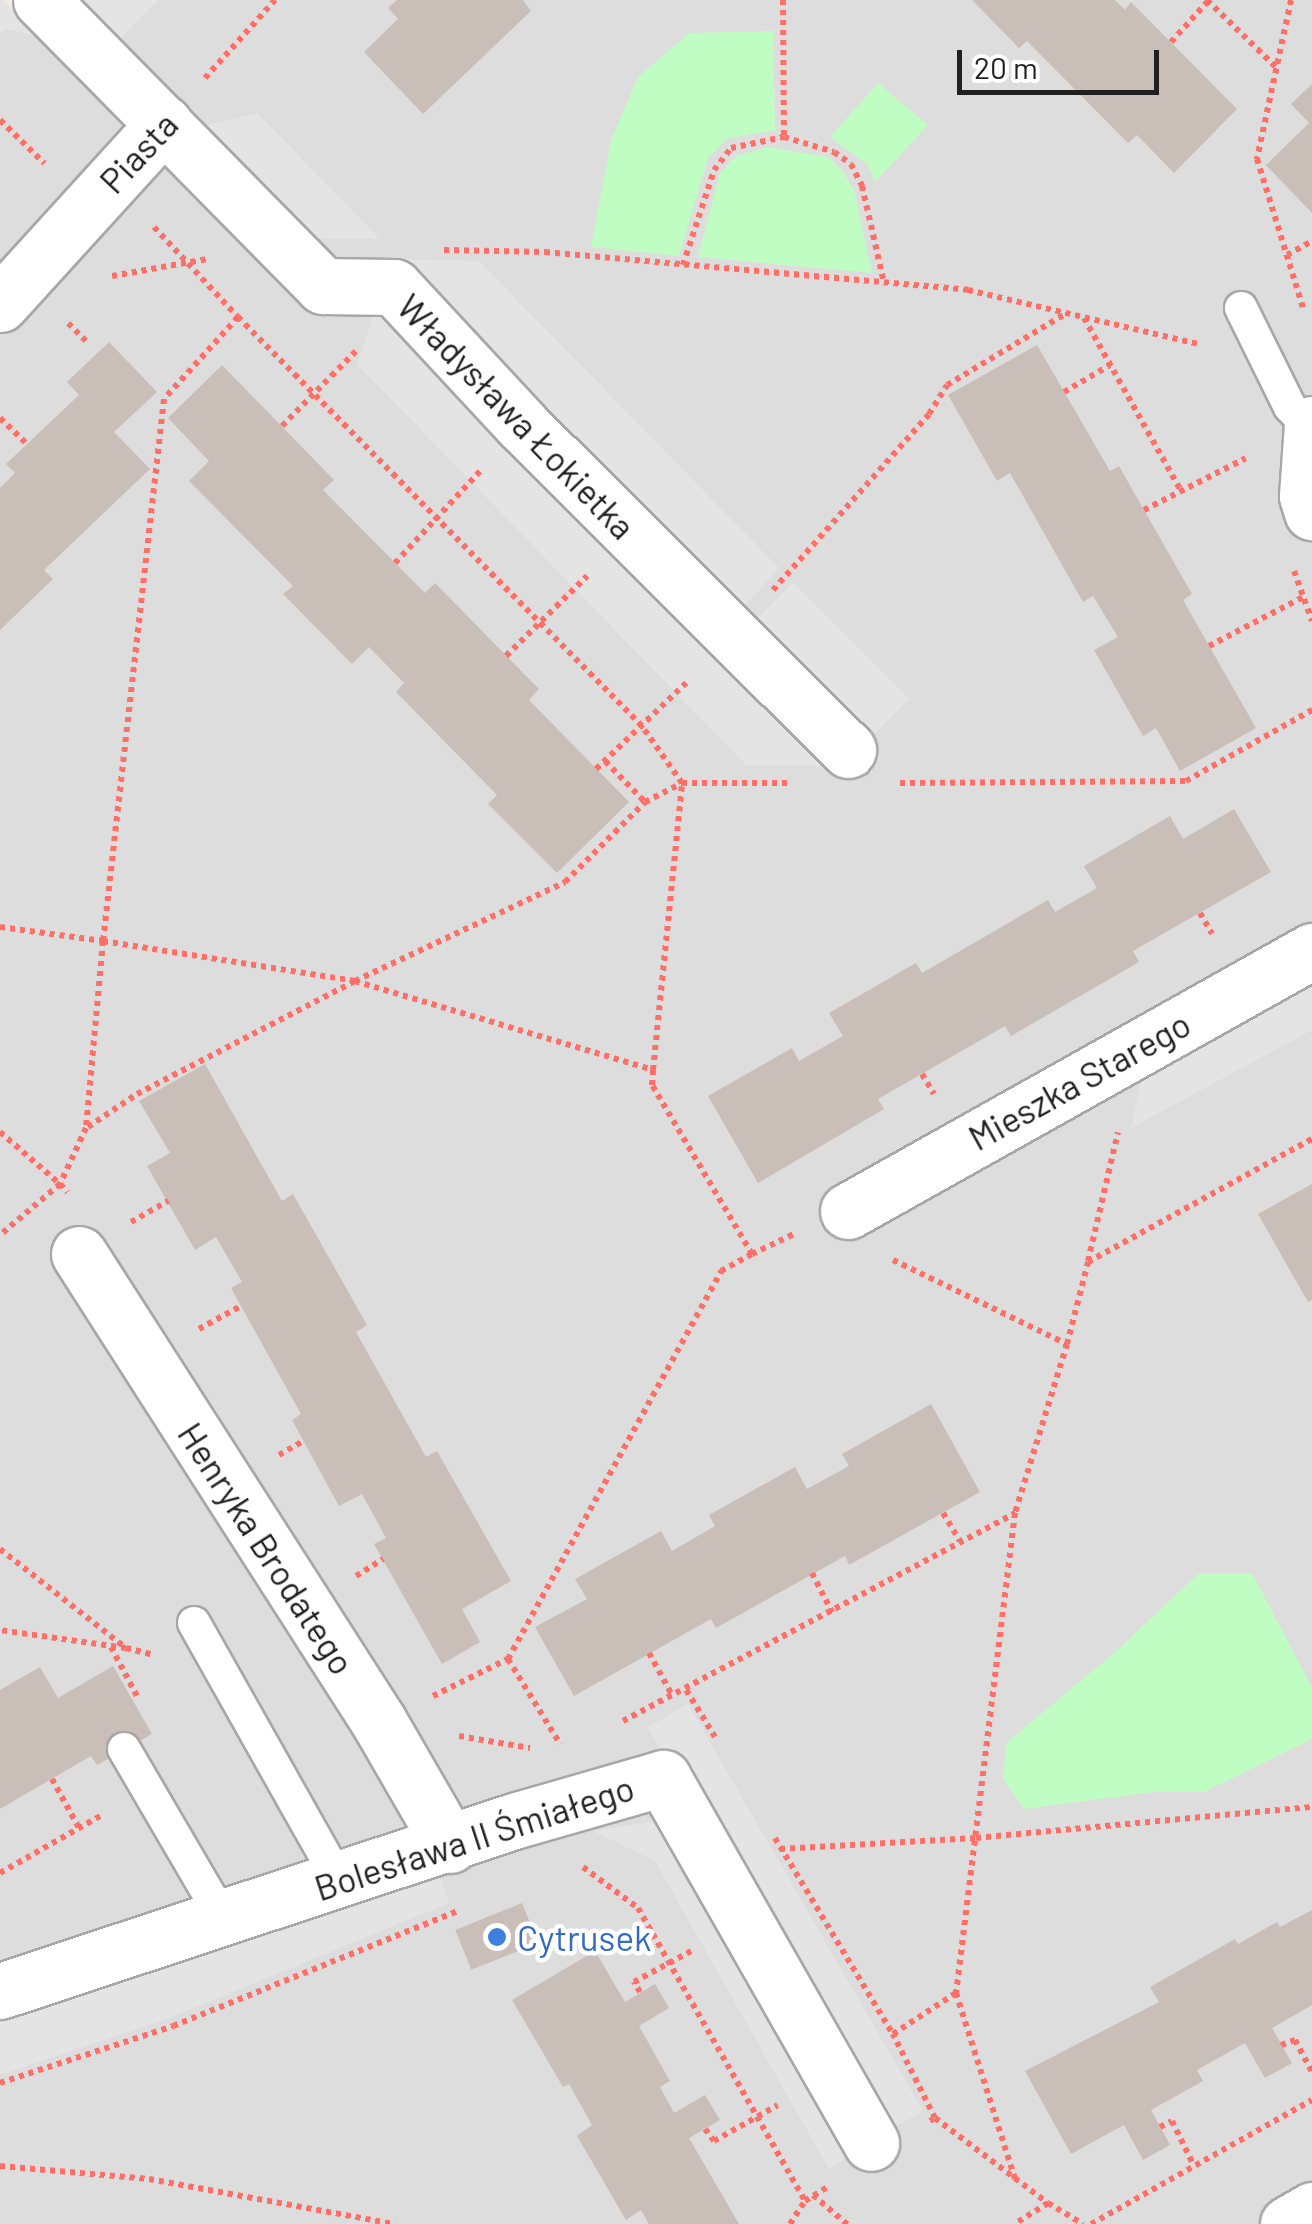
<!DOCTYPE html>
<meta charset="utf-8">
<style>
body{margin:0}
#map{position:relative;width:1312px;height:2224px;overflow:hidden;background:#f1ece5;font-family:Barlow,sans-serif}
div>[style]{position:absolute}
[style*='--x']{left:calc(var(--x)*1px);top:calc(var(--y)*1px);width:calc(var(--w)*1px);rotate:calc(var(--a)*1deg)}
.residential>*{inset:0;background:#dedddd}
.park>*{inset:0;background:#c0fdc2}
.parking>*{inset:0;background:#e4e4e4;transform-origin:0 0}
.building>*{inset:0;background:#c9beb8;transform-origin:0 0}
.path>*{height:6px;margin-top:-3px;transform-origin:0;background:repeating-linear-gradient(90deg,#ff6f68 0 5px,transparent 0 10px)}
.roads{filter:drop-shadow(2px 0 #a7a7a7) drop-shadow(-2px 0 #a7a7a7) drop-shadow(0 2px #a7a7a7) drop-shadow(0 -2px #a7a7a7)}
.service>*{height:32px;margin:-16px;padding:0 16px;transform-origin:16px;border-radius:16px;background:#fff}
.minor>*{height:55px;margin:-27.5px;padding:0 27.5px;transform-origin:27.5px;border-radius:27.5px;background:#fff}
.dots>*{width:28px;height:28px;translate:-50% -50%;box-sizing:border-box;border:5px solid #fff;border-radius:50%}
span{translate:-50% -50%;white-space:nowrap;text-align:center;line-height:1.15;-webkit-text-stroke:9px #fff;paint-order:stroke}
.street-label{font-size:35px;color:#202020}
.shop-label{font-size:35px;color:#366cbe}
.left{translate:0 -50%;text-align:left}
.scale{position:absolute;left:957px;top:50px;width:202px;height:45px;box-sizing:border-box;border:5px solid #202020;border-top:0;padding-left:12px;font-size:30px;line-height:35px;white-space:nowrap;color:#202020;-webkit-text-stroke:8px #fff;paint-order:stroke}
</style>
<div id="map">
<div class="residential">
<div style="clip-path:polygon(79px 0,120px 38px,158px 0,1312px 0,1312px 2224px,0 2224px,0 32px,7px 29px,42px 37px)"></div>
</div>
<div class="park">
<div style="clip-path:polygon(773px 31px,775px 130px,726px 139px,708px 158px,679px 256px,591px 247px,611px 140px,638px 77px,689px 33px)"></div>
<div style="clip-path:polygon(878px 83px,928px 125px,875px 182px,867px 164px,830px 137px)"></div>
<div style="clip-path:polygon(768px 147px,828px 157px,842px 170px,854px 190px,872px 273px,698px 257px,720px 173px,736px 156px)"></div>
<div style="clip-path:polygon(1252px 1573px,1312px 1688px,1312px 1739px,1204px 1792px,1153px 1792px,1024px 1809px,1003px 1779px,1006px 1743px,1113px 1654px,1198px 1574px)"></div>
</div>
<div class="parking">
<div style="clip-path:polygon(0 0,3px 0,42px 37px,7px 29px,0 32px)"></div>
<div style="clip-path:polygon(80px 0,158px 0,120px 39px)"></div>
<div style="clip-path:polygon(257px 113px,380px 239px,313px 238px,207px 125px)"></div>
<div style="clip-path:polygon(398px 259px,479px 261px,779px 568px,742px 609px)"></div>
<div style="clip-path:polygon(377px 305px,828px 766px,746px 765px,357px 364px)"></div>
<div style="left:793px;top:582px;width:165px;height:56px;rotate:45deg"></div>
<div style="clip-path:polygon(1312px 969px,1312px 1030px,1131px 1128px,1144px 1063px)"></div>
<div style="left:688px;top:1704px;width:470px;height:47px;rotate:60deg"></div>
<div style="clip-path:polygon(663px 1820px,855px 2153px,829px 2169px,655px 1861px,593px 1831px)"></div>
<div style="clip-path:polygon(438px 1873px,449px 1903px,172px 2017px,0 2075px,0 2022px)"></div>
</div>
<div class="building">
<div style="clip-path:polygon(397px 0,523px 0,531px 11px,423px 114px,364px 52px,398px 19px,388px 8px)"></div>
<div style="clip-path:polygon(972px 0,1115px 0,1125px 10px,1131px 2px,1237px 109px,1174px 173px,1137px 135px,1128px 143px,1027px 41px,1019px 48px)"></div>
<div style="clip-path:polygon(1312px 84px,1312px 213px,1266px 165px,1309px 123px,1291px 104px)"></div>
<div style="clip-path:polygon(109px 342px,157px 392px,114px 432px,150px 469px,44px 570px,53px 579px,0 630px,0 488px,15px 473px,6px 464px,79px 395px,67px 382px)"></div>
<div style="clip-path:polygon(1037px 345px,1110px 471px,1119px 466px,1144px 510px,1192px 594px,1183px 600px,1256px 728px,1180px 771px,1156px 728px,1143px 736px,1094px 650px,1118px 637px,1093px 596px,1083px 602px,1010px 473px,997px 481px,948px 395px)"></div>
<div style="clip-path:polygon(222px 365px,334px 480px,323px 490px,425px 593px,435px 583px,539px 689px,529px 700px,629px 802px,557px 873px,488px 804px,497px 795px,396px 692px,404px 683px,369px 647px,352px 664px,283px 594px,293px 586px,189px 481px,209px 461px,168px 418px)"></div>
<div style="clip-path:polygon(1234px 809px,1271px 872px,1133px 951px,1139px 962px,1056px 1010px,1011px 1036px,1005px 1026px,878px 1099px,884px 1109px,758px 1183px,708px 1096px,792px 1048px,799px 1061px,843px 1036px,829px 1013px,916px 963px,922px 973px,1048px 900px,1055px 912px,1097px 888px,1084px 866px,1170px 816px,1183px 839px)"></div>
<div style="clip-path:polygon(205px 1064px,282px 1201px,293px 1194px,367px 1325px,356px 1332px,426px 1457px,437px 1451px,511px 1581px,462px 1609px,480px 1642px,442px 1664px,374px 1544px,386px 1538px,362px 1494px,339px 1506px,292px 1420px,301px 1414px,231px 1288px,242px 1282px,216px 1237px,195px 1250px,147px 1166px,170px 1153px,139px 1101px)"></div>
<div style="clip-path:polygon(1312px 1184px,1312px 1300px,1308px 1302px,1258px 1214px)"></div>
<div style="clip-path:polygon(931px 1404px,980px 1492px,849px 1565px,845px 1556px,716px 1628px,711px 1619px,574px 1696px,535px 1627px,587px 1599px,575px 1579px,661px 1531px,672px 1551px,715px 1526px,709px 1515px,795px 1467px,807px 1489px,849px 1466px,842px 1454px)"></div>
<div style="clip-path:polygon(113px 1666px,152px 1734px,97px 1765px,91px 1756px,0 1809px,0 1690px,40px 1667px,58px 1698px)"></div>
<div style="left:522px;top:1903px;width:43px;height:72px;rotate:68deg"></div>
<div style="clip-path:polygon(1312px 1910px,1312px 2005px,1272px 2028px,1292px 2063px,1265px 2078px,1245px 2043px,1197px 2070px,1203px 2081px,1151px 2110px,1170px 2145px,1143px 2160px,1124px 2125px,1071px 2154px,1025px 2071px,1159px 2002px,1150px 1987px,1235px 1939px,1238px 1944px,1277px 1922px,1280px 1927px)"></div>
<div style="clip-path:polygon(595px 1951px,625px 2002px,655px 1984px,669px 2008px,639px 2026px,670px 2081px,660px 2087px,674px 2113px,705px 2095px,720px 2120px,689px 2138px,739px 2224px,649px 2224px,641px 2210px,626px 2220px,577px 2136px,592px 2125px,569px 2084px,563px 2087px,512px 2000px)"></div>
</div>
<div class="path">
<div style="--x:783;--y:0;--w:137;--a:89.6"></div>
<div style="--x:1207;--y:0;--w:96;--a:44.2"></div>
<div style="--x:1291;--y:0;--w:163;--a:102.1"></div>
<div style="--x:1257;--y:159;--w:156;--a:72.8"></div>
<div style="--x:1171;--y:42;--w:55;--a:-47.9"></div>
<div style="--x:205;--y:78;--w:105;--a:-48.1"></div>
<div style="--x:0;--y:120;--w:62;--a:44.3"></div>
<div style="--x:154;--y:227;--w:123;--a:47"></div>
<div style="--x:444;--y:250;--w:101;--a:1.1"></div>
<div style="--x:545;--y:252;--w:425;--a:5.1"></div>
<div style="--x:968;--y:290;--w:237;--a:13.2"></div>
<div style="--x:1287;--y:255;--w:29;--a:-29"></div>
<div style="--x:683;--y:265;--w:100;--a:-71.9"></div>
<div style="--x:714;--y:170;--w:28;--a:-52"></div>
<div style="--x:731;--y:148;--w:54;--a:-11.7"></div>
<div style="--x:784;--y:137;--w:52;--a:16.7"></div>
<div style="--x:834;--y:152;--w:21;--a:35"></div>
<div style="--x:851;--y:164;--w:25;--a:63"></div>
<div style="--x:862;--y:186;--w:99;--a:77.2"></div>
<div style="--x:112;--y:276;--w:97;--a:-10.1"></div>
<div style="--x:1084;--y:318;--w:198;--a:60.7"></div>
<div style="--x:68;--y:323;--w:27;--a:45"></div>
<div style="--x:1064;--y:392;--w:53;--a:-30.4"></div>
<div style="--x:0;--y:418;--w:37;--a:44"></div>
<div style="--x:282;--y:426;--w:108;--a:-45.4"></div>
<div style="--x:1144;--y:510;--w:114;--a:-27"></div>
<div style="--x:395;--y:563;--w:128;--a:-47.2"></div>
<div style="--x:1294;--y:571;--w:53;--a:70.2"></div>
<div style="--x:773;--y:590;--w:235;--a:-48.4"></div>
<div style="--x:929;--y:414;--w:34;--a:-58"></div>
<div style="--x:947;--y:385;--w:138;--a:-31"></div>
<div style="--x:1209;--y:646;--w:106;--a:-27.5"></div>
<div style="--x:506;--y:656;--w:114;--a:-44.6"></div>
<div style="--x:605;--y:761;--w:57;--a:45.7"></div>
<div style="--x:596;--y:769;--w:129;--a:-43.7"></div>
<div style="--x:900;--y:783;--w:286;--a:-0.4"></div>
<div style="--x:1186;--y:781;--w:145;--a:-29.4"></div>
<div style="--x:1200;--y:913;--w:24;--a:60"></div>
<div style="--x:0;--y:927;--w:104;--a:7.7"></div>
<div style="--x:103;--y:941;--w:255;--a:9"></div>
<div style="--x:355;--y:981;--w:311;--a:16.6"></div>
<div style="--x:653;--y:1070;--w:288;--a:-84.2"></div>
<div style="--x:682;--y:783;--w:70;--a:-125.1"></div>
<div style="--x:642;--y:726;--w:575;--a:-134.65"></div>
<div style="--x:238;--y:317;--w:110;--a:132.1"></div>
<div style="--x:164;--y:399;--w:545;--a:96.42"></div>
<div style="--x:103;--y:941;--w:188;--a:95.2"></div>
<div style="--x:86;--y:1128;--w:62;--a:114.9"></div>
<div style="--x:60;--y:1184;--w:11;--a:49"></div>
<div style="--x:922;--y:1074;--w:23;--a:59"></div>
<div style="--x:88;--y:1127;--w:59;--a:-34"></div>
<div style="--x:137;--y:1094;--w:246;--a:-27.4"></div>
<div style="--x:355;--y:981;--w:232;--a:-25.2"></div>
<div style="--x:565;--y:882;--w:113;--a:-45"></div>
<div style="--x:645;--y:802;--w:42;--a:-27.2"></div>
<div style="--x:682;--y:783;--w:110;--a:0"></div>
<div style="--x:0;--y:1132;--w:79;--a:40.9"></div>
<div style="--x:60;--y:1184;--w:79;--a:139.6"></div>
<div style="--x:131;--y:1222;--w:43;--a:-29.6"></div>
<div style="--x:752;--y:1254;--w:47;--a:-25.5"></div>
<div style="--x:893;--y:1260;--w:193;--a:25.8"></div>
<div style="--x:1067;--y:1344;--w:177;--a:107.1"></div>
<div style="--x:1015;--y:1513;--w:484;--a:97"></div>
<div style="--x:956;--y:1993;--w:195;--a:72.4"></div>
<div style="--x:1088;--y:1261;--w:132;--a:-76.9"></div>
<div style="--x:199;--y:1329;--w:48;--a:-28.7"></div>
<div style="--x:1067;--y:1344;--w:85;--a:-75.6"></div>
<div style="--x:1088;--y:1262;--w:256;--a:-28.8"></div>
<div style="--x:279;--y:1455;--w:28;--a:-30"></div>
<div style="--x:943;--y:1513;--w:33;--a:59"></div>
<div style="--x:0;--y:1549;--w:160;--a:38.2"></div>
<div style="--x:126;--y:1648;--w:127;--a:-171.9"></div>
<div style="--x:812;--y:1573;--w:44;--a:62.9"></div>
<div style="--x:356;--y:1576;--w:32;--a:-32"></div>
<div style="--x:111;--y:1647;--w:58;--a:62.1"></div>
<div style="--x:126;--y:1648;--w:29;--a:14"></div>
<div style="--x:649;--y:1653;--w:48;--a:61.3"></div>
<div style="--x:508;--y:1659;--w:100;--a:58.5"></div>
<div style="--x:433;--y:1696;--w:84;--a:-26.3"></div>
<div style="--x:508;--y:1659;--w:443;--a:-61.2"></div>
<div style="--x:721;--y:1271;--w:35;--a:-29"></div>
<div style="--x:752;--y:1254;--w:196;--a:-120.6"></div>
<div style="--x:652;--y:1085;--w:15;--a:-86"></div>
<div style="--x:623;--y:1721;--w:70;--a:-28"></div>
<div style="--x:459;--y:1736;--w:72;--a:9.6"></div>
<div style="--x:715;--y:1737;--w:57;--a:-121.5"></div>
<div style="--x:685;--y:1688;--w:374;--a:-27.9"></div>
<div style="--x:52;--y:1779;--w:56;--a:61.1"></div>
<div style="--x:775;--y:1838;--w:229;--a:59"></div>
<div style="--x:780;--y:1849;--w:196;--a:-3.2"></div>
<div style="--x:976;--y:1838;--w:337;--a:-5.3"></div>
<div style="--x:583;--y:1867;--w:69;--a:36.7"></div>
<div style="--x:638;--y:1908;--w:337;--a:60.3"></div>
<div style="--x:0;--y:1873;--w:117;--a:-29.6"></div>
<div style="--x:640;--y:1992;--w:12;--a:-121"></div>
<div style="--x:634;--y:1982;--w:67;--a:-28.5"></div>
<div style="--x:1281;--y:2045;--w:15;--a:-20"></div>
<div style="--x:1295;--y:2040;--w:36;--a:62"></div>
<div style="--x:0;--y:2083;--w:182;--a:-18.2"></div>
<div style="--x:173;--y:2026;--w:306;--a:-22"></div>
<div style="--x:935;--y:2118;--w:94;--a:-116.6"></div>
<div style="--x:893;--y:2034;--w:75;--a:-33.1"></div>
<div style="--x:930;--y:2121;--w:6;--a:-31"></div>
<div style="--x:935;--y:2118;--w:141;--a:37"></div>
<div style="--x:1048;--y:2203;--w:39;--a:148"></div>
<div style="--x:1160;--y:2127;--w:13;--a:-27"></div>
<div style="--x:1172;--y:2121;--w:50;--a:63.9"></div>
<div style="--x:705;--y:2129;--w:15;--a:53"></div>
<div style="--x:714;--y:2141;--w:73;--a:-29.4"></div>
<div style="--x:0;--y:2166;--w:150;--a:5"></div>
<div style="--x:149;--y:2179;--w:250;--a:10.4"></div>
<div style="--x:813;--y:2195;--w:45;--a:40.5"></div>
<div style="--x:1048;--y:2203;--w:41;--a:31"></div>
<div style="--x:790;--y:2224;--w:27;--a:-57"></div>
<div style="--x:805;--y:2201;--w:26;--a:-32"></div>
<div style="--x:1091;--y:2224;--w:253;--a:-29.3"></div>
</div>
<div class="roads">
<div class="service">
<div style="--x:1241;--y:308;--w:110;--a:63.7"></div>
<div style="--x:1290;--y:407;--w:29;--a:46"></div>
<div style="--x:194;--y:1623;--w:295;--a:60.6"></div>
<div style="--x:124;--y:1749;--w:194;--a:59.7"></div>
</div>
<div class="minor">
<div style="--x:41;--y:0;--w:402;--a:45.4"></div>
<div style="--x:323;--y:286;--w:71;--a:0.8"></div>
<div style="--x:394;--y:287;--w:190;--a:47.1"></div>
<div style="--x:523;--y:426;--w:459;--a:44.9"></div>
<div style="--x:0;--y:304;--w:244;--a:-47.7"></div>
<div style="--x:1312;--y:424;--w:72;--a:94"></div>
<div style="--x:1307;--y:496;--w:17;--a:73"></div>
<div style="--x:848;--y:1211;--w:532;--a:-29.26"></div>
<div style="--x:79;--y:1254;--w:556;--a:57.34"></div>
<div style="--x:379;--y:1722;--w:142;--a:60"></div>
<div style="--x:0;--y:1991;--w:545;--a:-18.3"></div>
<div style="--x:517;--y:1820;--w:152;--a:-16"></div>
<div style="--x:663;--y:1778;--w:420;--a:60.3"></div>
<div style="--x:1288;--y:2224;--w:28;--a:-30"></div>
</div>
</div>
<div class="dots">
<div style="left:497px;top:1937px;background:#3f7fe0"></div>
</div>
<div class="street-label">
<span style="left:138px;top:152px;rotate:-47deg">Piasta</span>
<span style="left:517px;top:416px;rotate:46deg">Władysława Łokietka</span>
<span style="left:1079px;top:1080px;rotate:-29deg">Mieszka Starego</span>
<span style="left:267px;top:1548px;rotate:57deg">Henryka Brodatego</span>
<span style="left:474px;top:1837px;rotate:-18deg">Bolesława II Śmiałego</span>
</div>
<div class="shop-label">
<span class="left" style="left:517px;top:1937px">Cytrusek</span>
</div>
<div class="scale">20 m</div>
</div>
